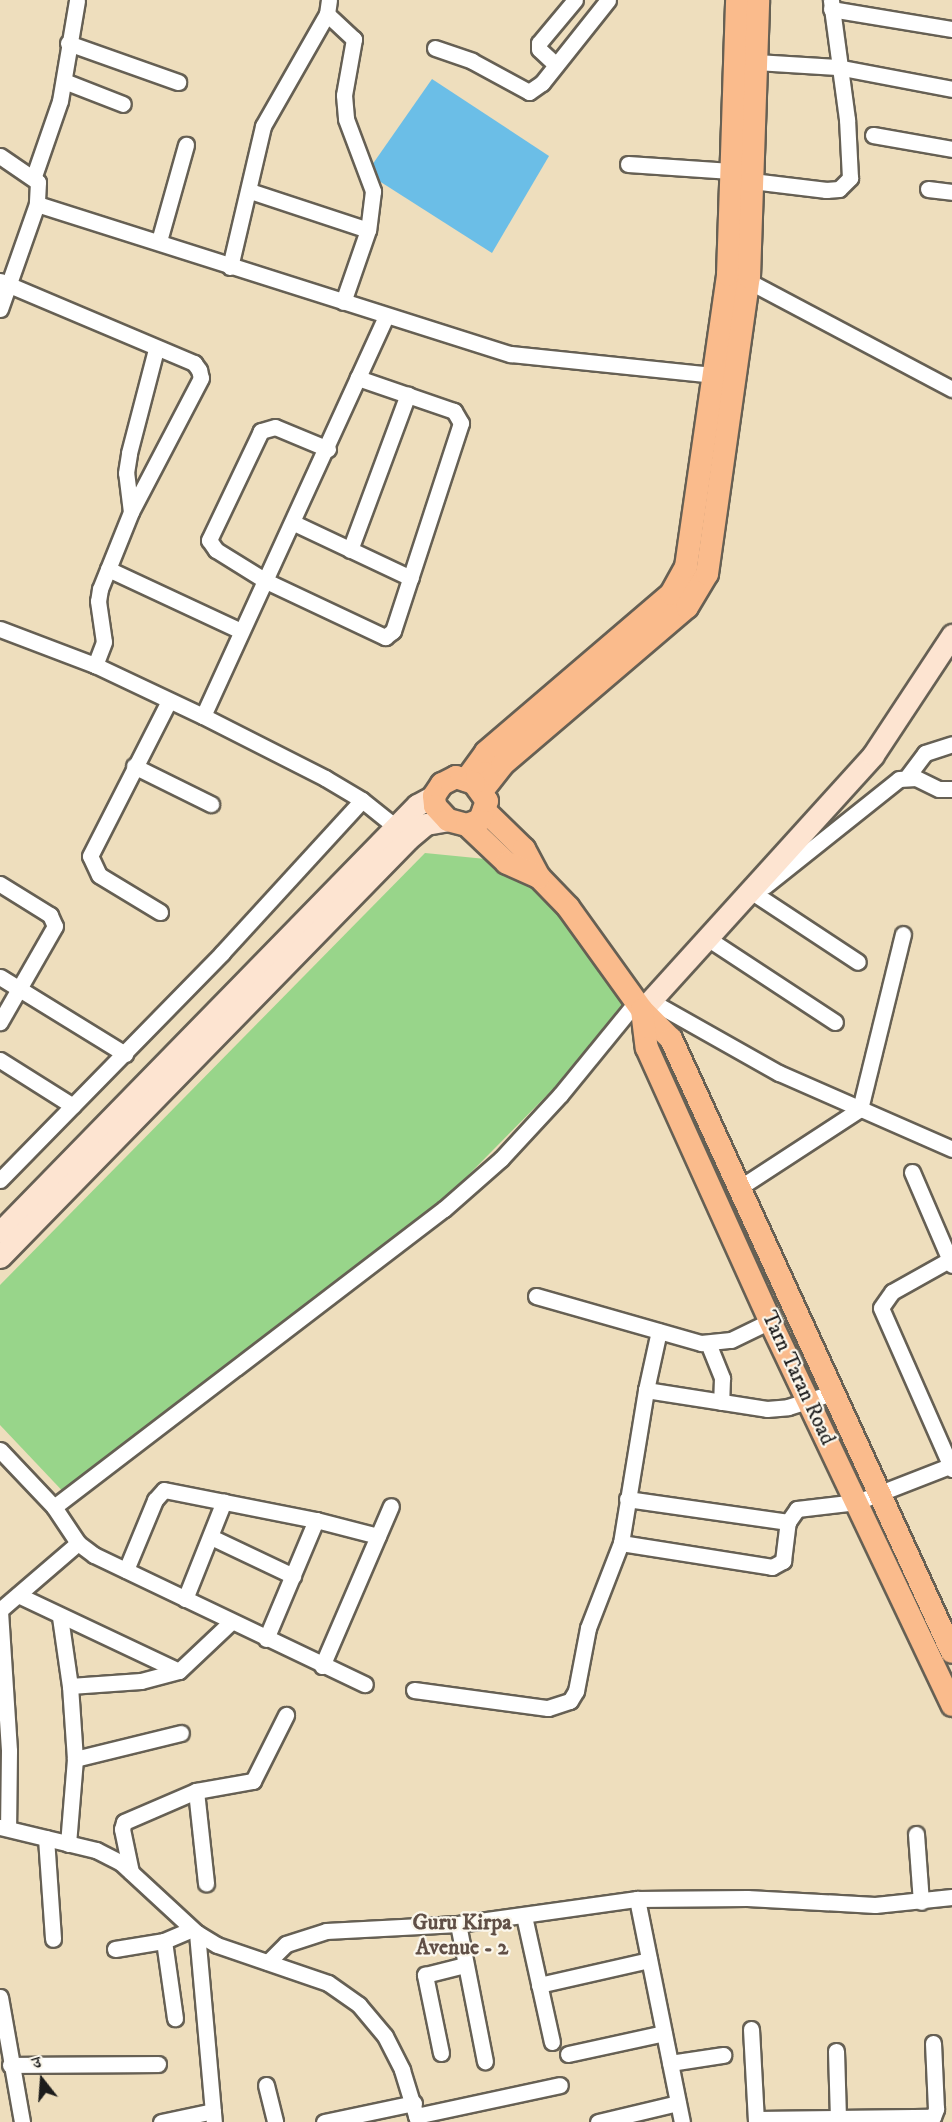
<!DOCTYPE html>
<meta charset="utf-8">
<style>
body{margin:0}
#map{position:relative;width:952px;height:2122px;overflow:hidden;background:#eedebd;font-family:"IM FELL DW Pica","Noto Serif Devanagari",serif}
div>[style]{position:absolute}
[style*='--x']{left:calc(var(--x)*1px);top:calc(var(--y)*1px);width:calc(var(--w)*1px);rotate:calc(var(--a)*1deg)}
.green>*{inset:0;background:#98d58a}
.water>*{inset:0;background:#6bbee7}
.roads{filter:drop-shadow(2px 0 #666054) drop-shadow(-2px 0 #666054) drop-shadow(0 2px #666054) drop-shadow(0 -2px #666054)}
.minor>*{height:15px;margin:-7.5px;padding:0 7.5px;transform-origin:7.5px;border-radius:7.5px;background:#fff}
.secondary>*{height:21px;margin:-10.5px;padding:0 10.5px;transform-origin:10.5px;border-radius:10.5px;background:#fde4d1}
.primary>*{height:22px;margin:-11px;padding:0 11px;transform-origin:11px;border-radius:11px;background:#fabb8c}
span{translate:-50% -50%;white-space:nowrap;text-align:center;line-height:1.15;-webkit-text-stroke:4.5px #fbf7ec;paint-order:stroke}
.street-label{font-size:21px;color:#1c1c1c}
.neighbourhood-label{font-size:22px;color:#604f46;font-weight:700}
.north{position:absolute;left:12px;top:2050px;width:60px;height:60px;-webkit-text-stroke:4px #fbf7ec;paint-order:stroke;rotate:343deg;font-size:16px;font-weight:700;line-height:24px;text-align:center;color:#1c1c1c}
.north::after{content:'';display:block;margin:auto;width:21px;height:27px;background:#1c1c1c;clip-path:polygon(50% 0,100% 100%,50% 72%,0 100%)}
</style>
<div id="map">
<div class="green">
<div style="clip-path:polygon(425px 853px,506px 861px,565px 904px,628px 1013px,431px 1213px,71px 1500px,0 1425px,0 1285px)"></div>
</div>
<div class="water">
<div style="clip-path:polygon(432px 79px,549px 156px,492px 253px,376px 179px,372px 165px)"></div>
</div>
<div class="roads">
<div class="minor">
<div style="--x:831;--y:9;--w:123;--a:9.4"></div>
<div style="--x:327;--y:14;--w:37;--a:43"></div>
<div style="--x:354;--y:39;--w:57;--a:100.1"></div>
<div style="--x:344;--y:95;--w:24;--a:85"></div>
<div style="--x:346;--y:119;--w:77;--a:69.4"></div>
<div style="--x:373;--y:191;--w:39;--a:97"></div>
<div style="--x:368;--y:230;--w:76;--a:109.1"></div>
<div style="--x:68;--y:43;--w:117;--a:19.5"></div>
<div style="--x:435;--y:48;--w:39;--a:19"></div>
<div style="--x:472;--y:61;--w:65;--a:28.5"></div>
<div style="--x:529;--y:92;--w:16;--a:-35"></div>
<div style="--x:542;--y:83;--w:106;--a:-51.5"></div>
<div style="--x:756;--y:62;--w:81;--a:3.5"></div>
<div style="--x:837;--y:67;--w:117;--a:10.8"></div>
<div style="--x:556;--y:65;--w:23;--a:-137"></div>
<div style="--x:539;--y:49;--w:6;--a:-90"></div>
<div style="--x:539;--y:43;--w:56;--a:-50.1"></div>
<div style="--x:64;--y:81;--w:63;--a:21.3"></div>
<div style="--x:873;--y:135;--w:80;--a:10"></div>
<div style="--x:0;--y:156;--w:46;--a:34.4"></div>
<div style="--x:38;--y:182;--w:22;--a:93"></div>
<div style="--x:37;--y:204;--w:497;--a:17.6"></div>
<div style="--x:511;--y:354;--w:205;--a:5.9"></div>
<div style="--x:628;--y:164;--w:103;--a:3.9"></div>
<div style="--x:34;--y:176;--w:79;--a:-70.9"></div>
<div style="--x:60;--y:101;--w:102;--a:-80.4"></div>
<div style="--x:752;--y:181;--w:75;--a:6.9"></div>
<div style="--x:826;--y:190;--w:13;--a:-4"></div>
<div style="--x:839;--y:189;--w:16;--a:-45"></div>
<div style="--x:850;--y:178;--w:59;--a:-92.9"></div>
<div style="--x:847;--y:119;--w:120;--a:-97.7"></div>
<div style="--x:928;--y:189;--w:24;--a:7"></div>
<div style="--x:250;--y:191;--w:124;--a:18.3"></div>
<div style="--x:159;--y:241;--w:100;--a:-74.3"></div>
<div style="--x:230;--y:267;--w:145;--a:-76.8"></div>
<div style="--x:263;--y:126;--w:129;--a:-60.3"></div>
<div style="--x:327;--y:14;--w:14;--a:-82"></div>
<div style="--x:0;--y:281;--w:211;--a:22.9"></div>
<div style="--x:194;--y:363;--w:9;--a:54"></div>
<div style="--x:199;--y:370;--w:8;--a:76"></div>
<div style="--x:201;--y:378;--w:151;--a:117.6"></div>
<div style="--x:131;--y:512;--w:83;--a:111.9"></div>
<div style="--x:100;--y:589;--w:12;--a:99"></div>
<div style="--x:98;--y:601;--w:41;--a:81.7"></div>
<div style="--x:104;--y:642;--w:25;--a:111"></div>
<div style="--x:748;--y:281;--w:231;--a:27.9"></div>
<div style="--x:0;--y:309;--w:111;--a:-70.6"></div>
<div style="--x:328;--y:449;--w:57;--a:-157.5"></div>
<div style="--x:275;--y:427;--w:15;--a:164"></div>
<div style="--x:261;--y:431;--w:121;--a:115.5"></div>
<div style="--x:209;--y:540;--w:12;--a:55"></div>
<div style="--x:216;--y:550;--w:59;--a:31.8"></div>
<div style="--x:266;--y:581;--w:132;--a:25.2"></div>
<div style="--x:385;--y:637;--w:10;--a:-37"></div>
<div style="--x:393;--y:631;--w:219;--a:-71.9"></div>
<div style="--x:461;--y:423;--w:14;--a:-120"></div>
<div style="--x:454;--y:411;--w:102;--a:-161"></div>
<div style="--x:131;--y:512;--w:39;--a:-97"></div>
<div style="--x:126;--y:473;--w:20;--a:-81"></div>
<div style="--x:129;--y:453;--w:107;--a:-75.4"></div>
<div style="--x:294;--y:523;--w:129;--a:25.2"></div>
<div style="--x:350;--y:550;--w:166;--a:-69.6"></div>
<div style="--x:108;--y:569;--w:145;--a:25"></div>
<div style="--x:0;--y:629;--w:102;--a:20.8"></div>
<div style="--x:95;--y:665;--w:119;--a:25.3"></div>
<div style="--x:203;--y:716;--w:137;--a:26.9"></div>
<div style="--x:325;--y:778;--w:43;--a:30.7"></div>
<div style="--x:362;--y:800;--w:45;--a:38.7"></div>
<div style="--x:203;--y:716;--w:440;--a:-65.4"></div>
<div style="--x:134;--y:766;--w:86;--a:26.3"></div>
<div style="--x:907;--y:777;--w:30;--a:-53"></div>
<div style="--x:925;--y:753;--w:28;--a:-18"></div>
<div style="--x:0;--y:884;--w:59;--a:31.8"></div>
<div style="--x:50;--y:915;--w:12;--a:66"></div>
<div style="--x:55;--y:926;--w:111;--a:119.8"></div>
<div style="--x:765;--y:886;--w:171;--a:-38.6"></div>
<div style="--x:899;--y:779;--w:17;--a:-3"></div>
<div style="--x:916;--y:778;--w:25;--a:26"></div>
<div style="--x:939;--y:789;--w:13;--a:0"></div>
<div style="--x:755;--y:894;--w:123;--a:33.4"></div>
<div style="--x:160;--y:912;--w:71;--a:-148.8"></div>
<div style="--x:99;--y:875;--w:21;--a:-115"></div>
<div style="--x:90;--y:856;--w:174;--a:-63"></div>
<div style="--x:707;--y:938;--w:153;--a:33.3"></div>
<div style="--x:0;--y:977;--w:147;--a:31.6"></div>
<div style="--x:651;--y:1001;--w:147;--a:29.4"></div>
<div style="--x:779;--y:1073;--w:189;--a:23.7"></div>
<div style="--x:0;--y:1060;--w:86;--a:32.2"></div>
<div style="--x:912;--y:1172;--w:101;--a:66.7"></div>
<div style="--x:0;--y:1180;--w:318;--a:-45.6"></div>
<div style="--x:222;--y:953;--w:207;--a:-47.5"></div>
<div style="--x:739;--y:1188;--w:145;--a:-33.1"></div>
<div style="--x:860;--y:1109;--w:180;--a:-76.2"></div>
<div style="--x:949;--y:1260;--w:65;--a:150.7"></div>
<div style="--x:892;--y:1292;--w:19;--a:125"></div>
<div style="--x:881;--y:1308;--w:176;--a:66.2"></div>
<div style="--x:536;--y:1296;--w:172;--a:15.9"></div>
<div style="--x:701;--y:1343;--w:30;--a:-6"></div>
<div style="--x:731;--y:1340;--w:43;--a:-26"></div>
<div style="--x:708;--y:1343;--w:38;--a:68"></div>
<div style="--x:722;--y:1378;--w:24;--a:92"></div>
<div style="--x:646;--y:1390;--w:60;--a:-77.6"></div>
<div style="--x:0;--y:1450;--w:79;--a:46.5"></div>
<div style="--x:54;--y:1507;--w:43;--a:56.3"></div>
<div style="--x:627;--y:1499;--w:163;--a:8.1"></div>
<div style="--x:788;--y:1522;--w:16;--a:-55"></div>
<div style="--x:797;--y:1509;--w:60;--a:-6.7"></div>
<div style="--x:857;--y:1502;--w:102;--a:-21.3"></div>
<div style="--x:54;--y:1507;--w:491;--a:-37.4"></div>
<div style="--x:444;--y:1209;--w:76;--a:-41.3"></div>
<div style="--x:501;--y:1159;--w:88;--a:-47.3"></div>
<div style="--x:561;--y:1094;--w:119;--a:-50.8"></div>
<div style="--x:316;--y:1520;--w:64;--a:14.5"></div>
<div style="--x:211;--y:1537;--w:91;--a:25.4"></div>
<div style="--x:621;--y:1543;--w:153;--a:9"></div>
<div style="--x:772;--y:1567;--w:13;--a:-29"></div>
<div style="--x:783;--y:1561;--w:39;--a:-83"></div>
<div style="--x:126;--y:1570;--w:76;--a:-67.5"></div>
<div style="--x:155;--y:1500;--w:13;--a:-48"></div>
<div style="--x:164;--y:1490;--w:155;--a:11.2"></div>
<div style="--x:316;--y:1520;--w:129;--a:112.8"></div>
<div style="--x:18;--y:1595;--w:178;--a:25.3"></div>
<div style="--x:179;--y:1671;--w:71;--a:-43.3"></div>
<div style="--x:185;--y:1599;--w:105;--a:-68.3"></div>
<div style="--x:0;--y:1610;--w:103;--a:-40.7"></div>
<div style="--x:78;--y:1543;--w:20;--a:37"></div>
<div style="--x:94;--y:1555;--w:300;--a:25.5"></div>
<div style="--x:0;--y:1611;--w:140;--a:86.3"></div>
<div style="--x:9;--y:1751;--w:77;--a:90.7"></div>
<div style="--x:60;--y:1617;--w:70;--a:81.8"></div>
<div style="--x:70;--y:1686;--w:71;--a:-4"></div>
<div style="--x:141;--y:1681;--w:39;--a:-15"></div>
<div style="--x:322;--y:1666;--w:174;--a:-66.7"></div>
<div style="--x:414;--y:1690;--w:135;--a:7.7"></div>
<div style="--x:548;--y:1708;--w:23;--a:-18"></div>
<div style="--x:570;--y:1701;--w:12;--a:-59"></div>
<div style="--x:576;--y:1691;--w:64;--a:-79.2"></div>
<div style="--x:588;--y:1628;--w:91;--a:-68.8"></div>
<div style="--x:621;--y:1543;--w:155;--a:-80.7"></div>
<div style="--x:646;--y:1390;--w:122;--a:8.9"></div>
<div style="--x:767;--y:1409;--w:21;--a:-5"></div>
<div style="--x:788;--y:1407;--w:46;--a:-17.7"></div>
<div style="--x:75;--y:1759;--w:109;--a:-13.8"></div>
<div style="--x:196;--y:1791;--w:93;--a:83.8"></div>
<div style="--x:0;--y:1827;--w:99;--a:13.5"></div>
<div style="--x:96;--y:1850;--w:27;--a:27"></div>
<div style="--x:120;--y:1862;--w:105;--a:42.7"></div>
<div style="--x:197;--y:1933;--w:23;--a:31"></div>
<div style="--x:217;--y:1945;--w:117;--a:18.9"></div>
<div style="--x:328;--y:1983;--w:38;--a:35"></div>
<div style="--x:359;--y:2005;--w:40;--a:50"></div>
<div style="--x:385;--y:2036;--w:38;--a:63"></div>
<div style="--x:402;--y:2070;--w:54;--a:72.9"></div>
<div style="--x:916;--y:1834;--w:68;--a:85.8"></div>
<div style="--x:46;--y:1838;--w:101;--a:86"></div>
<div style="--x:68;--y:1844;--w:85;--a:-85.3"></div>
<div style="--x:75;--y:1759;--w:73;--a:-93.9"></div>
<div style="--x:131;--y:1872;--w:44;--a:-101.8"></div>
<div style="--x:122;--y:1829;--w:7;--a:-74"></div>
<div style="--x:124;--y:1822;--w:78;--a:-23.3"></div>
<div style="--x:196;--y:1791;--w:58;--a:-10"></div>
<div style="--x:253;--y:1781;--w:74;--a:-63.4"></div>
<div style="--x:637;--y:1899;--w:227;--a:78.6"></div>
<div style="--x:524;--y:1916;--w:129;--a:77.5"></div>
<div style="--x:458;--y:1924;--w:140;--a:78.9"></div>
<div style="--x:197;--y:1933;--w:190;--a:84.9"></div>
<div style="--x:164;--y:1941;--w:78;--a:81.9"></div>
<div style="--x:115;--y:1949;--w:50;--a:-9.3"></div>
<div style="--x:164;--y:1941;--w:30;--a:-23"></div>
<div style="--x:268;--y:1962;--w:25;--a:-45"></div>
<div style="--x:286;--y:1944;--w:42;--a:-18"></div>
<div style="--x:326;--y:1931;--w:132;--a:-3"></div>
<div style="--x:458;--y:1924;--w:181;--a:-8"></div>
<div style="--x:637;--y:1899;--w:110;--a:-0.5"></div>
<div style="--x:747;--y:1898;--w:128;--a:3.1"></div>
<div style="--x:875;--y:1905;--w:77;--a:-5.9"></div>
<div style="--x:539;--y:1985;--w:113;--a:-12.8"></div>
<div style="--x:0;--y:1997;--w:127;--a:80"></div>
<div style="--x:751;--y:2029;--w:93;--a:86.9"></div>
<div style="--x:836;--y:2051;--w:68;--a:88.3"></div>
<div style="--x:441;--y:2053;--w:80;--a:-101.6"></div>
<div style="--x:425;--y:1975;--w:41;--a:-14"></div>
<div style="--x:568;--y:2054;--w:98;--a:-12.3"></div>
<div style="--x:670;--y:2063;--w:54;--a:-8.6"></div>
<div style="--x:10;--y:2065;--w:148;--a:-0.4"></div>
<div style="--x:266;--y:2085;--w:38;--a:76"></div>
<div style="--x:416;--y:2116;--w:147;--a:-12.1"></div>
<div style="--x:757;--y:2119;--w:176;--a:-0.7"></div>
<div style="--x:933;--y:2117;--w:9;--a:-69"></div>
<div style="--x:936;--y:2109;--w:66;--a:-92.6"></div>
<div style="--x:161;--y:2122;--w:53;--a:-11.9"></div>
<div style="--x:324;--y:2122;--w:92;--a:-11.9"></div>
<div style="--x:598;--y:2122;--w:82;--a:-13.4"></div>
</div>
<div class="secondary">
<div style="--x:642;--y:1010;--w:344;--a:-47.8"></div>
<div style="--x:873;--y:755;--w:144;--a:-56.6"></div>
<div style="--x:0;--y:1232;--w:597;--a:-45.68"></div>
<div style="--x:417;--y:805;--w:19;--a:-28"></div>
<div style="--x:0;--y:1257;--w:584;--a:-45.69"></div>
<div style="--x:408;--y:839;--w:23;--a:-40"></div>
<div style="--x:426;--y:824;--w:22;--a:-10"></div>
</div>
<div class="primary">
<div style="--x:466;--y:780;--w:34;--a:-54"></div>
<div style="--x:486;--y:752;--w:243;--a:-40.5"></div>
<div style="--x:671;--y:594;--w:31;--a:-61"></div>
<div style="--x:686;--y:567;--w:295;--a:-81.8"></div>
<div style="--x:728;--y:275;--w:275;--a:-88.1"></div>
<div style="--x:482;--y:791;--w:33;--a:-52"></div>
<div style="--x:502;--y:765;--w:243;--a:-40.5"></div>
<div style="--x:687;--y:607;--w:39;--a:-59"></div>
<div style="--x:707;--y:574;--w:300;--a:-82"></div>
<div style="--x:749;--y:277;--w:277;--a:-88.1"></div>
<div style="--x:484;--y:810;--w:56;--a:44.3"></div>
<div style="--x:524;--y:849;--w:32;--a:62"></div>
<div style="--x:539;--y:877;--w:42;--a:46"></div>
<div style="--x:568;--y:907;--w:127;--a:54.3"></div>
<div style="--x:642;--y:1010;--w:41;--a:45"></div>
<div style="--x:671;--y:1039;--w:674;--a:65.37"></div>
<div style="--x:467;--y:825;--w:14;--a:-21"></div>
<div style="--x:480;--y:820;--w:20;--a:-70"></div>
<div style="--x:487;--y:801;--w:22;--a:-126"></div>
<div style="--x:474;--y:783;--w:19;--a:-162"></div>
<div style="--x:456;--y:777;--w:16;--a:153"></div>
<div style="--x:442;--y:784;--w:14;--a:124"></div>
<div style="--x:434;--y:796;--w:10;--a:84"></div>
<div style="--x:435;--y:806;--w:19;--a:47"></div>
<div style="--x:448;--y:820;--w:20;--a:15"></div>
<div style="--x:467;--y:825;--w:55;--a:43.5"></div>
<div style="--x:507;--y:863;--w:35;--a:24"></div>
<div style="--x:642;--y:1010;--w:38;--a:83"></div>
<div style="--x:647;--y:1048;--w:299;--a:65.7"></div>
<div style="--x:770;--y:1321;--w:425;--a:64.6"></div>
</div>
</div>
<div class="street-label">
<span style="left:798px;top:1378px;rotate:65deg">Tarn Taran Road</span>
</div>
<div class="neighbourhood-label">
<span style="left:462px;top:1935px">Guru Kirpa<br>Avenue - 2</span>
</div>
<div class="north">उ</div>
</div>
